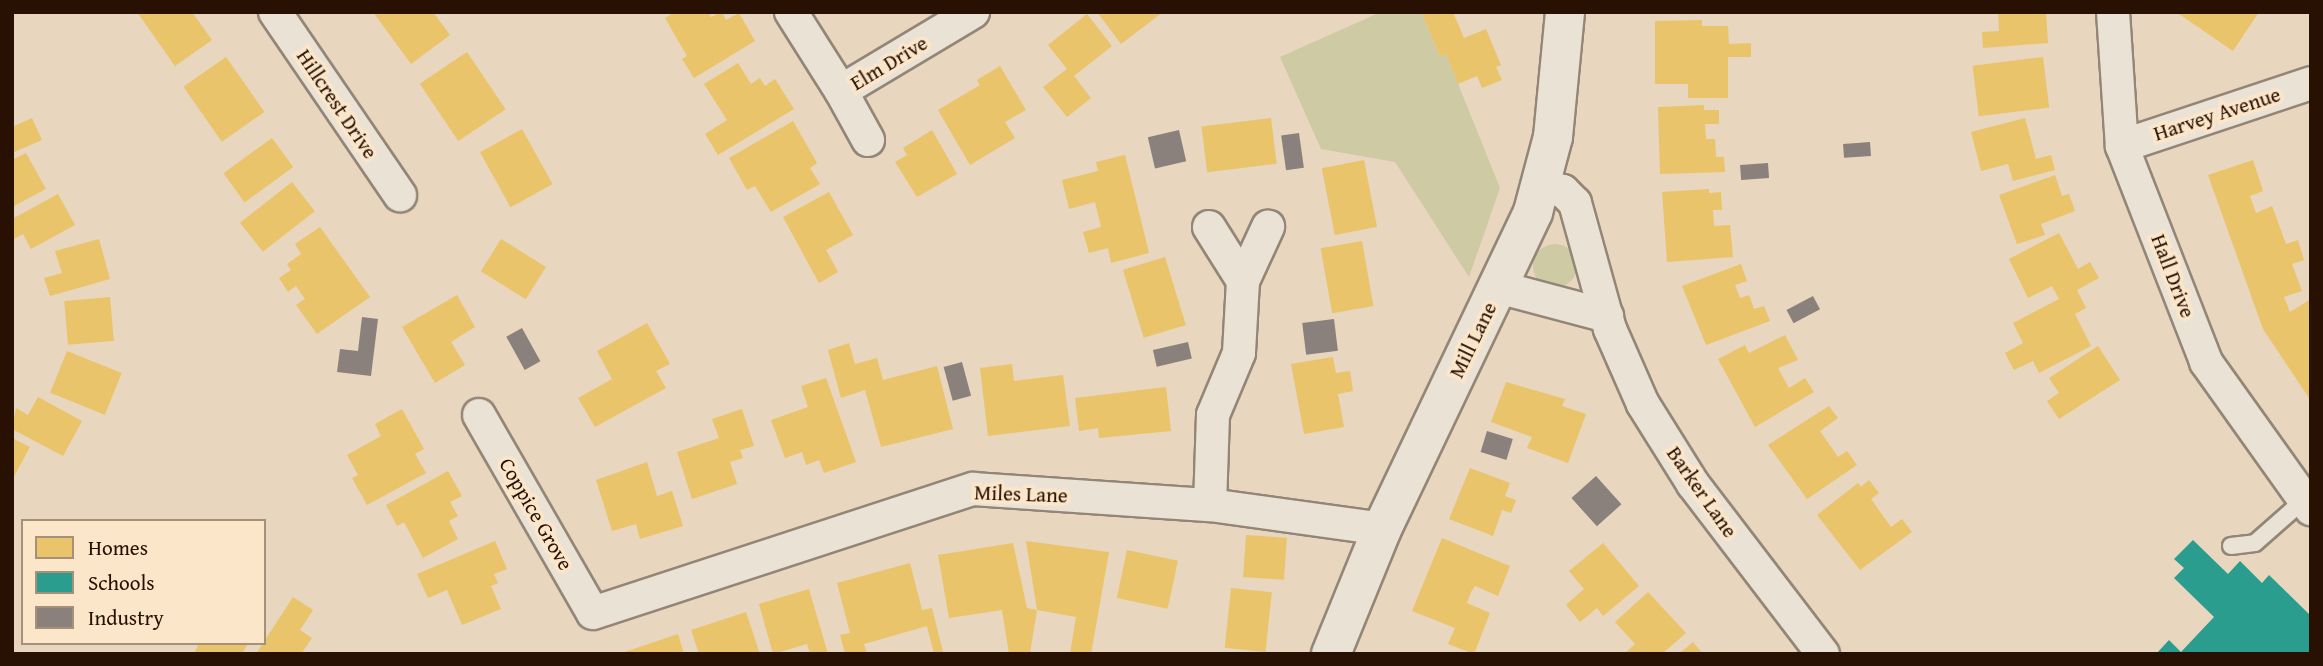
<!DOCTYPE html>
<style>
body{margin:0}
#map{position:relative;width:2323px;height:666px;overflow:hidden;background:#e8d6be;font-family:"Gentium Book Plus",serif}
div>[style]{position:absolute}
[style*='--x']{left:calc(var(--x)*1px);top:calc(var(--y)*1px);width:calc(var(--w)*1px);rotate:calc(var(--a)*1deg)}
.green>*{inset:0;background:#cdcaa4}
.round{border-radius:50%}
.homes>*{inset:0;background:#e9c46a;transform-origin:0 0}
.schools>*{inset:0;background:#2a9d8f}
.industry>*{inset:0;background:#8a817c;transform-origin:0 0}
.roads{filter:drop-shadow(2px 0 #938676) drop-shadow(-2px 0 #938676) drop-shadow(0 2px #938676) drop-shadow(0 -2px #938676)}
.service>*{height:16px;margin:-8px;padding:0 8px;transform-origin:8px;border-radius:8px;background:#ebe2d6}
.minor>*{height:32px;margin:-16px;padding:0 16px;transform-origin:16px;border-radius:16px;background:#ebe2d6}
.tertiary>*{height:38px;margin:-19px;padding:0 19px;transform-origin:19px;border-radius:19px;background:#ebe2d6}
span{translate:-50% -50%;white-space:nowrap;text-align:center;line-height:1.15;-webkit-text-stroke:7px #fce6c9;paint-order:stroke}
.street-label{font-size:21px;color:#281003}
.frame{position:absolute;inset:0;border:14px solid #281003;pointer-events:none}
.legend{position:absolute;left:21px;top:519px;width:245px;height:126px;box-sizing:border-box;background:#fce6c9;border:2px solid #a7907a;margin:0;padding:9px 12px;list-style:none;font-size:21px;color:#281003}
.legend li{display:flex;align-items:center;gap:14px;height:35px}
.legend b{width:35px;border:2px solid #a7907a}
</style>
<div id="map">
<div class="green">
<div style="clip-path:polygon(1381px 12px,1421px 12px,1440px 56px,1446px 54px,1500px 188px,1469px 277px,1395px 162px,1321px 149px,1280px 57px)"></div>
<div class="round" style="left:1533px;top:244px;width:44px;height:44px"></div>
</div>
<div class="homes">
<div style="clip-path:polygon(137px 12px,192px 12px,212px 40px,175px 66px)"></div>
<div style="clip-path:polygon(373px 12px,433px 12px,450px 35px,411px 64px)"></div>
<div style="clip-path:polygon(675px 12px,708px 12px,711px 17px,722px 12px,726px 20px,739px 13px,755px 41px,694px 78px,682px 59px,687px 56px,665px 18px)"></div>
<div style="clip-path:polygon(1097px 12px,1163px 12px,1121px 44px)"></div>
<div style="clip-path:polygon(1421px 12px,1453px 12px,1464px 38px,1486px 29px,1501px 65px,1496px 67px,1502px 80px,1482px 88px,1477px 76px,1458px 84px,1446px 54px,1440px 56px)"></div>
<div style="clip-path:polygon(1998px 12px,2046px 12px,2048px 43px,1983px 48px,1982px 32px,1999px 31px)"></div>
<div style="clip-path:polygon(2176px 12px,2259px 12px,2233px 51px)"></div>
<div style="clip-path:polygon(1087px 14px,1112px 46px,1074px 76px,1091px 98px,1067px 117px,1043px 87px,1067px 69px,1048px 45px)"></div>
<div style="clip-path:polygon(1702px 20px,1702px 26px,1728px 26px,1729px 44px,1751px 43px,1751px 57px,1728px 57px,1728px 98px,1688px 98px,1688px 84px,1655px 84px,1655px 21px)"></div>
<div style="left:467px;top:52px;width:69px;height:57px;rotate:56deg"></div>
<div style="left:226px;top:57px;width:67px;height:52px;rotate:55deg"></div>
<div style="left:2043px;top:57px;width:51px;height:71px;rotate:83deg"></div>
<div style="clip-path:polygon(738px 63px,751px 84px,760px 78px,765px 86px,775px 79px,794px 109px,718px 155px,705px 134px,727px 120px,704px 84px)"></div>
<div style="clip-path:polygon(1000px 66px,1026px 110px,1005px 122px,1015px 138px,970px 165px,938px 110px,980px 85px,977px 80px)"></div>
<div style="clip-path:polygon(1704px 105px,1704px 110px,1719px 110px,1719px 124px,1705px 124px,1706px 139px,1715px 139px,1716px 157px,1724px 157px,1725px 172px,1660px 174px,1658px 107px)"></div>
<div style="clip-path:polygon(32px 118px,42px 140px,12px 153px,12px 127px)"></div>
<div style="left:1271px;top:118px;width:46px;height:70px;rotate:83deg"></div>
<div style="clip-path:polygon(2025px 118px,2036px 159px,2051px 155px,2055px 170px,2013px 181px,2008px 164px,1981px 171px,1971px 132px)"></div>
<div style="clip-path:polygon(793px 121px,817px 163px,810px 168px,820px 184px,771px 212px,755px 186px,747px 190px,729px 158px)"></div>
<div style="left:522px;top:129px;width:63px;height:48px;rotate:61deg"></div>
<div style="clip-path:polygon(932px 130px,957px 174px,917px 197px,895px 162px,907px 155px,903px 148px)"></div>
<div style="left:272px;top:138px;width:36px;height:60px;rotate:54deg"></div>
<div style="clip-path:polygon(26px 153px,46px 189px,12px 207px,12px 160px)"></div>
<div style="clip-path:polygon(1125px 155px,1149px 253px,1111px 263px,1108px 248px,1089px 253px,1083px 232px,1101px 227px,1095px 202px,1069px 209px,1062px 180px,1098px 171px,1096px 162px)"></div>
<div style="left:1364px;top:160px;width:68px;height:43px;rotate:79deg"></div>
<div style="clip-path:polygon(2253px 160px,2263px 191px,2250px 196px,2256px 213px,2272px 206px,2286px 244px,2298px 240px,2304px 260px,2292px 264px,2302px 291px,2284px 297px,2290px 312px,2311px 299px,2311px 401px,2263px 329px,2208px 175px)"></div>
<div style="clip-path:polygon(2055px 175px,2062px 196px,2069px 194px,2075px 211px,2041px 224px,2045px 235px,2017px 244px,1999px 195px)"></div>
<div style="left:292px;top:182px;width:37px;height:66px;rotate:52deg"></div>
<div style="clip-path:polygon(1709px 189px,1709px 193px,1721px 192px,1722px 210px,1713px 210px,1714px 226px,1730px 225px,1733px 257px,1667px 262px,1662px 192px)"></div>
<div style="clip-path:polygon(829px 192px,853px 235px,826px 250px,838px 272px,819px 283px,783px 217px)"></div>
<div style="clip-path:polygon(58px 194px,75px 225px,31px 249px,23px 234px,12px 240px,12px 219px)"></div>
<div style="clip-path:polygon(320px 227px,370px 297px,317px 334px,296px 305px,305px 299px,296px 286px,288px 292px,279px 278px,291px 270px,287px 264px,301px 254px,295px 244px)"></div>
<div style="clip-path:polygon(2059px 233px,2078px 269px,2090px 262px,2099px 278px,2077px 290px,2086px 308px,2075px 314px,2091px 346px,2039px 373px,2033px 361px,2014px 370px,2005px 353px,2023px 343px,2013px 323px,2059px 299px,2052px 286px,2028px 298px,2009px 259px)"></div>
<div style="clip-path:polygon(99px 239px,110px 279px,50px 296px,44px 278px,62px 273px,55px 251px)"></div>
<div style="left:501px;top:239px;width:53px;height:38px;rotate:32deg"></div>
<div style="left:1362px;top:241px;width:66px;height:42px;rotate:80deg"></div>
<div style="left:1165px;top:257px;width:71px;height:44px;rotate:73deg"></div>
<div style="clip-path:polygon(1741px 264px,1747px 281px,1735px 285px,1740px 298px,1749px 295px,1754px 309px,1764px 306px,1770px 321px,1706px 345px,1682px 286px)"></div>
<div style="clip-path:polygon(457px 295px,475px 327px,451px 342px,465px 365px,435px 383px,402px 327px)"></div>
<div style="left:110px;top:297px;width:44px;height:46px;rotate:85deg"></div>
<div style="clip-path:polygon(647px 323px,670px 364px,656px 371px,666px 388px,595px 427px,578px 398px,612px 379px,597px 351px)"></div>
<div style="clip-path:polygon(1785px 335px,1798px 360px,1778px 368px,1789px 388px,1805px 378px,1814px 392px,1755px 427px,1718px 359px,1745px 345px,1749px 353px)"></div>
<div style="clip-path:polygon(849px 343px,855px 364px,877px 358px,883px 380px,937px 366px,953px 429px,881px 447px,865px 390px,841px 398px,828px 350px)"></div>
<div style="clip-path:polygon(2098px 346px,2120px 380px,2059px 419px,2047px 401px,2059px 393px,2049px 378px)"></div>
<div style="left:67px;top:351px;width:59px;height:45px;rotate:22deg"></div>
<div style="clip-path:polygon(1333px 357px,1336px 373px,1350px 371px,1353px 391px,1338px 394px,1344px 427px,1304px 434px,1291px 364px)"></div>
<div style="clip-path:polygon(1012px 364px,1014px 381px,1063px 375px,1070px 426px,988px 436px,980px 368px)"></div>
<div style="clip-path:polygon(826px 378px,856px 462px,824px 473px,819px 460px,806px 465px,802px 452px,785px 458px,771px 420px,808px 407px,801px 386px)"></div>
<div style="clip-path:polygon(1506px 382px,1565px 399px,1562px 406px,1586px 414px,1568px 463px,1527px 448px,1532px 437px,1491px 422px)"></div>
<div style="clip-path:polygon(1166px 387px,1171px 431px,1099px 438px,1098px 428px,1079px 431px,1075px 398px)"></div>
<div style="clip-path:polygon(38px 397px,82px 421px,63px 456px,12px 429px,16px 408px,28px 415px)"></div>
<div style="clip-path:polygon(1829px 406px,1838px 418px,1820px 431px,1838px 457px,1847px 451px,1857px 465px,1807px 499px,1768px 445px)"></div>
<div style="clip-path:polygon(402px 409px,424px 449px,415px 454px,426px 473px,367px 505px,352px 478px,358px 475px,347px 455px,381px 436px,375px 424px)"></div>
<div style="clip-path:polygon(742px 409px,754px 446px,740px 450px,743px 458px,730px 462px,737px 484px,692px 499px,677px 452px,719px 438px,712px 419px)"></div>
<div style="clip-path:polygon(12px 438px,30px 447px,12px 480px)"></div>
<div style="clip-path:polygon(647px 462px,657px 496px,672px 491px,683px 526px,640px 539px,636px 524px,612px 531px,596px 480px)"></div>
<div style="clip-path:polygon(1470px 468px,1510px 483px,1505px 496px,1516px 500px,1511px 513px,1502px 510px,1493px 536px,1449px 519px)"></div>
<div style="clip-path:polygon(448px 471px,462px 496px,450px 502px,458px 516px,449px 521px,458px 539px,423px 558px,404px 522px,397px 526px,386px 505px)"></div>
<div style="clip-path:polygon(1869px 480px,1879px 493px,1871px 499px,1891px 527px,1902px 519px,1912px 532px,1860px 570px,1817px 515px,1858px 483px,1861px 487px)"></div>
<div style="left:1246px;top:535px;width:41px;height:42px;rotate:4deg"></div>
<div style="clip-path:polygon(1442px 538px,1510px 566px,1498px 596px,1475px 586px,1471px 592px,1467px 603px,1490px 613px,1474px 654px,1448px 644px,1455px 628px,1412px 611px)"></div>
<div style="clip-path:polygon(495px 541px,507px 569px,494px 574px,498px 583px,491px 586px,501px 609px,462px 625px,447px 590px,428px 598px,417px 574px)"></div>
<div style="clip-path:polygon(1026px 541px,1109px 552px,1091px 654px,1070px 654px,1076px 617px,1037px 610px,1030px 653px,1019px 654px,1009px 654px,1002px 610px,949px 618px,938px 555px,1013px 543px,1027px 608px,1037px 610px)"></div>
<div style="clip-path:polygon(1603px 543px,1639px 586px,1603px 616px,1597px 608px,1580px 622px,1566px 605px,1584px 589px,1569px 571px)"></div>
<div style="left:1127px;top:550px;width:52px;height:49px;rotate:12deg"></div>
<div style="clip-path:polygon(910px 563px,922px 610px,932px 608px,943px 652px,934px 654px,927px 626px,864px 644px,867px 654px,845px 654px,840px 635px,850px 633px,837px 583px)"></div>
<div style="left:1231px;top:588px;width:41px;height:60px;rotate:6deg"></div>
<div style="clip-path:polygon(809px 589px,828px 654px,810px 654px,807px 644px,773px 654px,759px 604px)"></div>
<div style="clip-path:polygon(1648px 592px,1686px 633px,1662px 654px,1624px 654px,1635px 644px,1615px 622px)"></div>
<div style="clip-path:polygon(293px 597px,313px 610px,300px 630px,312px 638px,301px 654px,256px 654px)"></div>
<div style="clip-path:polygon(746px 612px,760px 654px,699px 654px,691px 630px)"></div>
<div style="clip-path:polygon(678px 634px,684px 654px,622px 654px,622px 653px)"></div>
<div style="clip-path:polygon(1693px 642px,1703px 654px,1679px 654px)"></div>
<div style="clip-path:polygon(199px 643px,248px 643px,242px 654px,194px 654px)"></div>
</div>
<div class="schools">
<div style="clip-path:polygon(2193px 540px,2228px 574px,2240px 561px,2262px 583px,2269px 575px,2311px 616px,2311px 654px,2156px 654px,2169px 640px,2181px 652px,2214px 617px,2174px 578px,2184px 568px,2174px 559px)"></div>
</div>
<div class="industry">
<div style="left:1179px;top:130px;width:32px;height:32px;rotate:77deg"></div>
<div style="left:1299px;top:133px;width:35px;height:18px;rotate:82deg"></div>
<div style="left:1870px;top:142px;width:14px;height:27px;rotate:86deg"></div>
<div style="left:1768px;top:163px;width:15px;height:28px;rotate:86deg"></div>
<div style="left:1813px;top:296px;width:15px;height:30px;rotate:62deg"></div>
<div style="clip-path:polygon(362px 317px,378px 319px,371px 376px,337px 372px,340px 349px,358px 351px)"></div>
<div style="left:1334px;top:319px;width:32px;height:32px;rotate:83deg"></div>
<div style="left:522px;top:328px;width:38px;height:18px;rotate:61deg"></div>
<div style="left:1188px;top:342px;width:17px;height:36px;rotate:77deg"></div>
<div style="left:962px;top:362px;width:35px;height:19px;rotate:75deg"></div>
<div style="left:1487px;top:431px;width:27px;height:22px;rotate:17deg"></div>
<div style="left:1596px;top:476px;width:38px;height:33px;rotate:48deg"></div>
</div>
<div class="roads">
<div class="service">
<div style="--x:2231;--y:546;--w:24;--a:-7"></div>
<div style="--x:2255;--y:543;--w:65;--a:-41.3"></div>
</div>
<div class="minor">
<div style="--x:275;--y:12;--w:222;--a:55.7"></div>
<div style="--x:791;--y:12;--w:93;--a:57.7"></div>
<div style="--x:841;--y:91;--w:154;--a:-30.9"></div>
<div style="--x:2113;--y:12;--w:134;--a:86.2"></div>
<div style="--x:2122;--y:146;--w:232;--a:68.7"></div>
<div style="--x:2206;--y:362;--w:181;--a:54.5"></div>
<div style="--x:841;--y:91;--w:56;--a:61.1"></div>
<div style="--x:2122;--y:146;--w:199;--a:-18.4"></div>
<div style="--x:1540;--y:185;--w:24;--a:15"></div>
<div style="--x:1563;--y:191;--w:17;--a:45"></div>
<div style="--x:1575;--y:203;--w:131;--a:74.5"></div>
<div style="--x:1610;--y:329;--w:82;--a:66.3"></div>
<div style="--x:1643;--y:404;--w:94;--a:58"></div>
<div style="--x:1693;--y:484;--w:214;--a:52.6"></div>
<div style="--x:1209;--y:227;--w:64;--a:57.8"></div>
<div style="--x:1243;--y:281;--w:72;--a:93.2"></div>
<div style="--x:1239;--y:353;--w:67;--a:112.8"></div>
<div style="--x:1213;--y:415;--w:90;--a:91.9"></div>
<div style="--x:1243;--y:281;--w:60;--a:-65.2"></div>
<div style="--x:1498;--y:287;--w:113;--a:14.9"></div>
<div style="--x:479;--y:415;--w:228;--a:60.1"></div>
<div style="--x:593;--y:613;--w:400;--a:-18.1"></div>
<div style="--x:973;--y:489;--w:238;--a:3.9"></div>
<div style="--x:1210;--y:505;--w:174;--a:7.9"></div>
</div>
<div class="tertiary">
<div style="--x:1331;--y:654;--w:135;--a:-67.8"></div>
<div style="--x:1382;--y:529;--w:351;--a:-64.5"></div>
<div style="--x:1533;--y:212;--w:78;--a:-75.1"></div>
<div style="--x:1553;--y:137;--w:126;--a:-84.5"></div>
</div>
</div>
<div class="street-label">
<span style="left:889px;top:63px;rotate:-31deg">Elm Drive</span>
<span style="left:337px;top:104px;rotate:56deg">Hillcrest Drive</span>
<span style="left:2217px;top:114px;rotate:-18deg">Harvey Avenue</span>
<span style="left:2173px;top:276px;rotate:69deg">Hall Drive</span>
<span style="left:1473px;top:340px;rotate:-64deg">Mill Lane</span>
<span style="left:1702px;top:492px;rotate:55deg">Barker Lane</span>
<span style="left:1021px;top:494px;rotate:2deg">Miles Lane</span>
<span style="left:536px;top:514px;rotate:60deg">Coppice Grove</span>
</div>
<div class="frame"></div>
<ul class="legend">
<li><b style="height:19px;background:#e9c46a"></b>Homes</li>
<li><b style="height:19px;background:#2a9d8f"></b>Schools</li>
<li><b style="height:19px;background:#8a817c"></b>Industry</li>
</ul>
</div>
